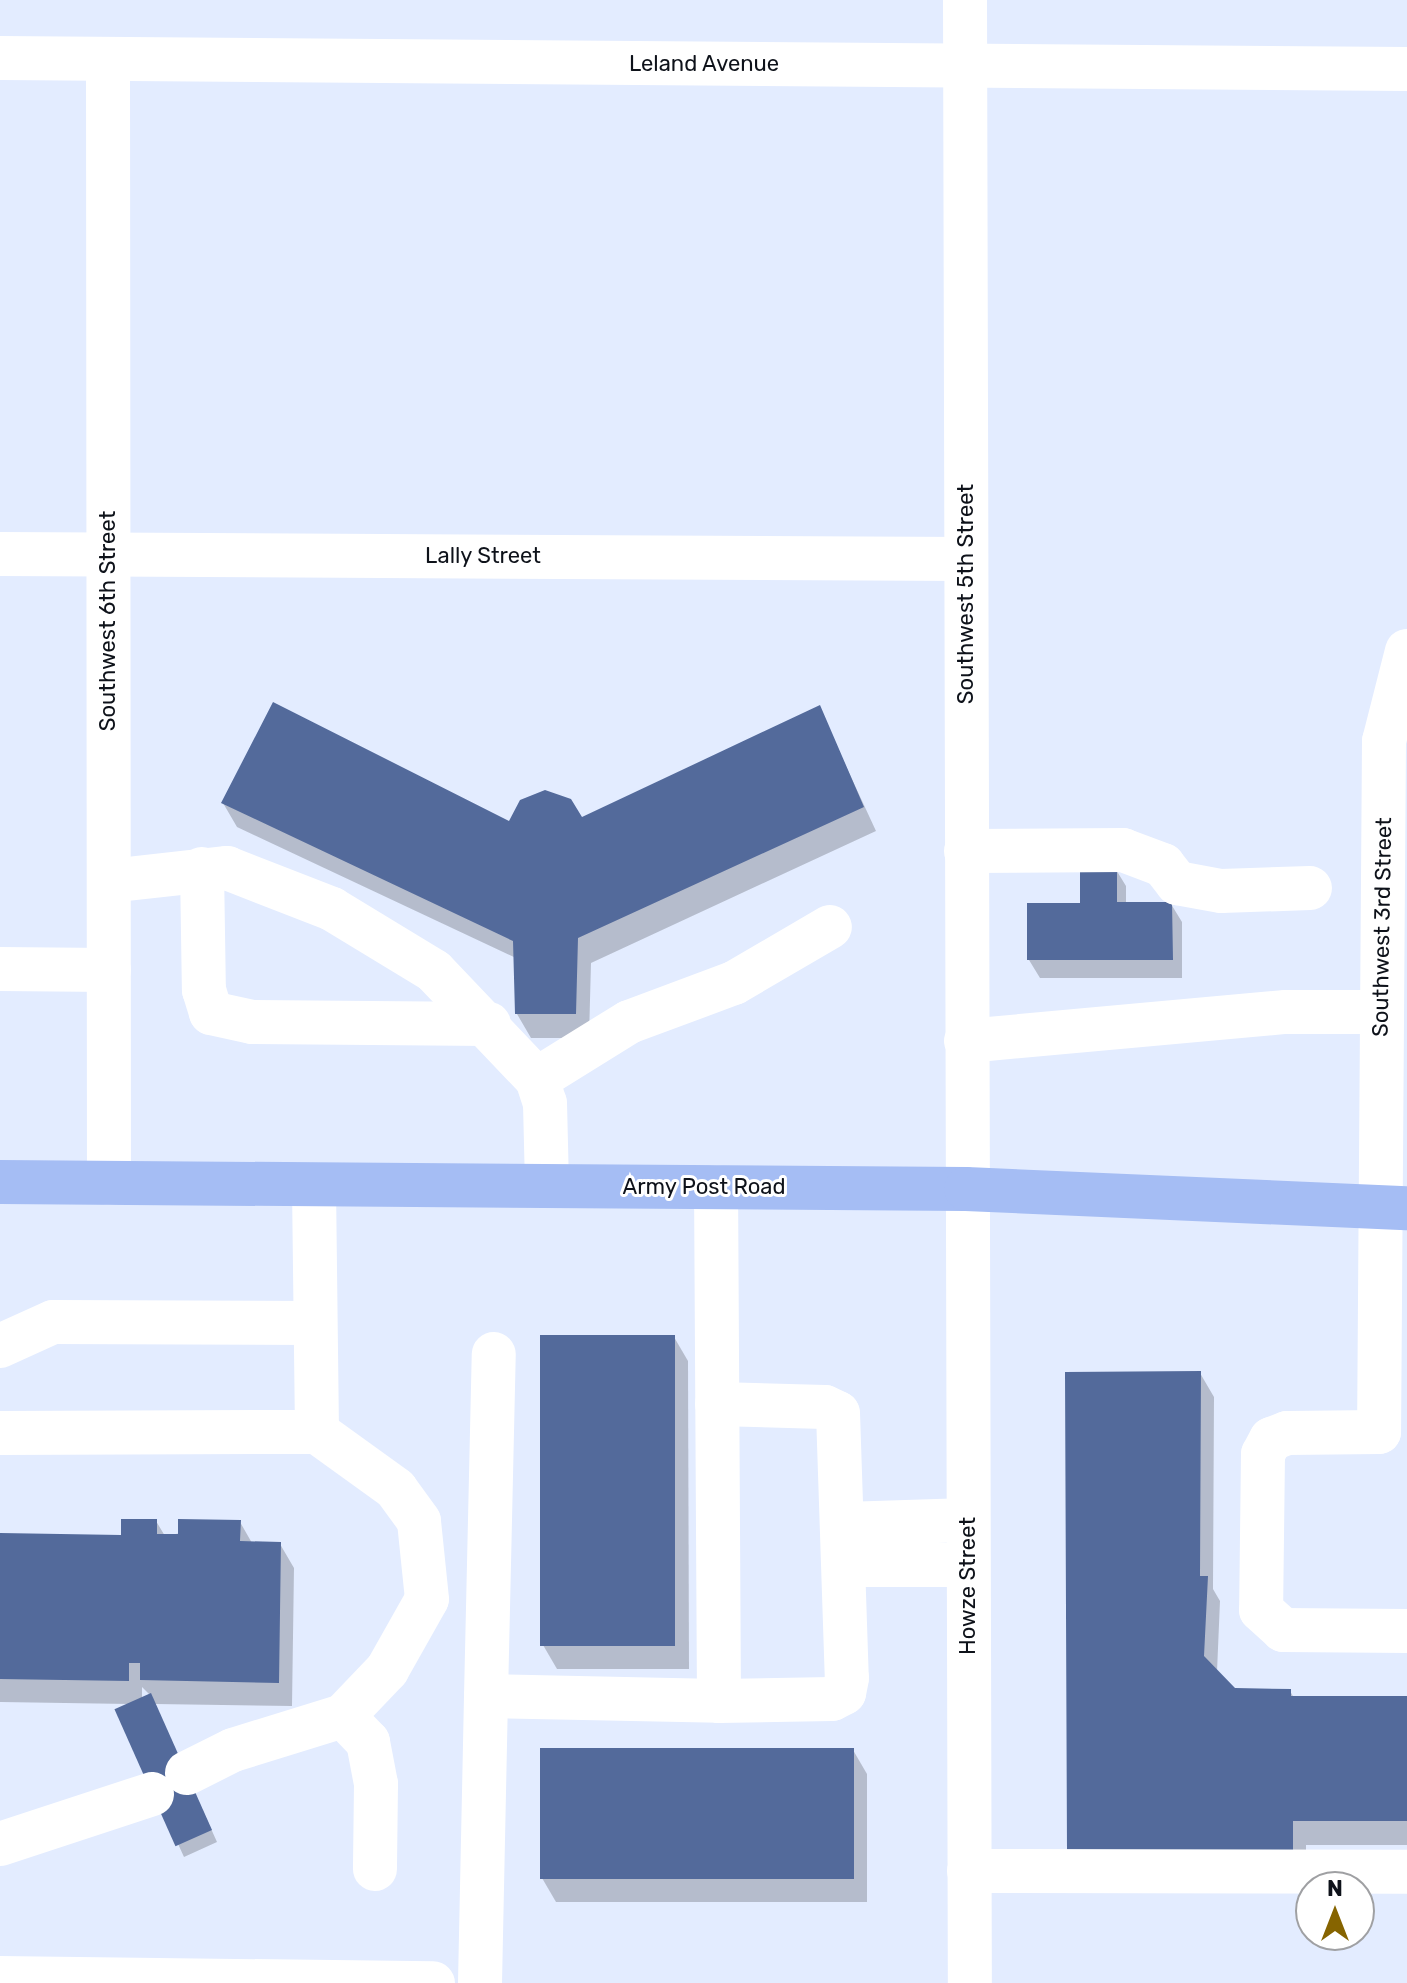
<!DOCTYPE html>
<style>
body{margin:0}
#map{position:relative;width:1407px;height:1983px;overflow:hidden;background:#e3ecff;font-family:Rubik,sans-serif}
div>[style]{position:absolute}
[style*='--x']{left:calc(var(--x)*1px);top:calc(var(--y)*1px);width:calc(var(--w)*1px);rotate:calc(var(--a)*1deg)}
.shadow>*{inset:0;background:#0003}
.building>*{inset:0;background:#536a9b;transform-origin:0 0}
.minor>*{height:44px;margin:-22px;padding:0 22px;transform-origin:22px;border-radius:22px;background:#fff}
.major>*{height:44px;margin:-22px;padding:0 22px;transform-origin:22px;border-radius:22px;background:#a5bdf4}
span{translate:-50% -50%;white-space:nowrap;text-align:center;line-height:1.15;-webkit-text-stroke:6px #fff;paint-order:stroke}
.street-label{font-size:22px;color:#0e121a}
.north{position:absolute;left:1295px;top:1871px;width:80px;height:80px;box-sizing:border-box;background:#fff;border:2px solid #9fa0a3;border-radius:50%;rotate:0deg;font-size:22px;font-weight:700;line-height:32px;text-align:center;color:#0e121a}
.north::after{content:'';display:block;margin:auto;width:28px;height:36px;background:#866400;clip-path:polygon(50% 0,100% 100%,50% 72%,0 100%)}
</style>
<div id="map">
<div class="shadow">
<div style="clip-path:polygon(819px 708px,876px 831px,591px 963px,589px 1038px,531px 1038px,517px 1014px,516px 958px,237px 827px,223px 803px,510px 824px,581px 820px)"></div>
<div style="clip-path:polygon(1115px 868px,1126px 886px,1126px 904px,1171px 904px,1182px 922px,1182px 978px,1040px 978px,1029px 960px)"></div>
<div style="clip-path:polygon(674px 1337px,688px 1361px,689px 1669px,557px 1669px,543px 1645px)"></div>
<div style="clip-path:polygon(1200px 1373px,1214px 1397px,1213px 1589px,1220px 1601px,1217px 1672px,1234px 1690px,1290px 1691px,1294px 1698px,1407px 1696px,1407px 1845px,1306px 1845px,1306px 1873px,1083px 1875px)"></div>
<div style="clip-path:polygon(evenodd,156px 1521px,165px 1536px,240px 1522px,252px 1543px,280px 1544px,294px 1568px,292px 1706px,155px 1704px,217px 1842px,184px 1857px,117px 1710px,129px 1704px,0 1702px,0 1535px,123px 1537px,156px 1521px,142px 1687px,150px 1695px,142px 1699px,142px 1687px)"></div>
<div style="clip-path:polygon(853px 1750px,867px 1774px,867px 1902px,556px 1902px,542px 1878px)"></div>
</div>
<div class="building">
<div style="clip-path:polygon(273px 702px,509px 821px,520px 800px,545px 790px,571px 799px,582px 817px,820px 705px,864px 807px,578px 938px,576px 1014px,515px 1014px,513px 941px,221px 803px)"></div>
<div style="clip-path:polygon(1080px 866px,1117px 866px,1117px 902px,1172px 902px,1173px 960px,1027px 960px,1027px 903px,1080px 903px)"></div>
<div style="left:540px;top:1335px;width:135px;height:311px"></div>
<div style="clip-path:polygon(1201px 1371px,1200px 1576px,1208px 1576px,1204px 1656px,1235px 1688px,1291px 1689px,1291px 1696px,1407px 1696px,1407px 1821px,1293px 1821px,1293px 1850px,1067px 1852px,1065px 1372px)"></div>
<div style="clip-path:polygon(121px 1519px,157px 1519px,157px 1534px,178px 1534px,178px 1519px,241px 1520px,240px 1541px,281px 1542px,279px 1683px,140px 1680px,140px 1663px,129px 1663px,129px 1681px,0 1679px,0 1533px,121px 1535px)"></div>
<div style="left:151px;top:1693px;width:150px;height:40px;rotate:66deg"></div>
<div style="left:540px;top:1748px;width:314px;height:131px"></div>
</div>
<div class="minor">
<div style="--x:965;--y:0;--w:1983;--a:89.86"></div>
<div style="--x:0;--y:58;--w:1407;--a:0.45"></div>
<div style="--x:108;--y:59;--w:1124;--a:89.95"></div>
<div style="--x:0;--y:554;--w:966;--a:0.3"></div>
<div style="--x:1407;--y:651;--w:93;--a:104.3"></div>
<div style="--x:1384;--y:741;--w:691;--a:90.41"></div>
<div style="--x:1379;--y:1432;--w:92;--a:179.4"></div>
<div style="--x:1287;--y:1433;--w:17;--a:159"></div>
<div style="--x:1271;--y:1439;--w:17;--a:118"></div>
<div style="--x:1263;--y:1454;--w:156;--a:90.7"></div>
<div style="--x:1261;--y:1610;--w:30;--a:42"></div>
<div style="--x:1283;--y:1630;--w:124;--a:0.5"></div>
<div style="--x:966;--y:851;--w:157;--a:-0.4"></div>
<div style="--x:1123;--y:850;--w:43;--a:20.6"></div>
<div style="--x:1163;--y:865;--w:23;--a:52"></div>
<div style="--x:1177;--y:883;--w:45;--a:10.3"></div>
<div style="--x:1221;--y:891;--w:89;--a:-1.9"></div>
<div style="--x:202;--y:869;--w:121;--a:89.1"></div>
<div style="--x:204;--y:990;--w:24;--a:73"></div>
<div style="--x:211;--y:1013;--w:42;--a:12.4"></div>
<div style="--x:252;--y:1022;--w:237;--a:0.5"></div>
<div style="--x:109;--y:881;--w:119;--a:-6.3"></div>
<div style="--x:227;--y:868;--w:113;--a:21.3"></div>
<div style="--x:332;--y:909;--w:119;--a:31.3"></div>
<div style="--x:434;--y:971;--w:149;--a:46.4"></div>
<div style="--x:537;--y:1079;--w:25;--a:72"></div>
<div style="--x:545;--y:1103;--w:83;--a:88.6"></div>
<div style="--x:0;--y:969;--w:109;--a:0.5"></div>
<div style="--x:966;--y:1041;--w:321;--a:-5.2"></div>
<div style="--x:1286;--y:1012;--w:95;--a:0"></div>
<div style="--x:537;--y:1079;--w:108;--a:-31.8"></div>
<div style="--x:629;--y:1022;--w:112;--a:-20.4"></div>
<div style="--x:734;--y:983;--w:111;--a:-30.3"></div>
<div style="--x:0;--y:1346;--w:58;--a:-24.4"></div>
<div style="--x:53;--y:1322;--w:261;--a:0.2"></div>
<div style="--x:717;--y:1404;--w:108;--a:1.6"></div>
<div style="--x:825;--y:1407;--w:14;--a:25"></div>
<div style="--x:838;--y:1413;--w:265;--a:88.1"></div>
<div style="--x:847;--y:1678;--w:15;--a:101"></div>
<div style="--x:844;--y:1693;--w:13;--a:153"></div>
<div style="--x:832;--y:1699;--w:113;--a:179"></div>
<div style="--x:0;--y:1433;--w:317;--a:-0.2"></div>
<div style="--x:844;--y:1524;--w:124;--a:-1.8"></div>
<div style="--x:844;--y:1565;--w:124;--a:0"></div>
<div style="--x:486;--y:1696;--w:342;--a:-88.7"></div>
<div style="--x:343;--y:1716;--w:36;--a:46"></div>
<div style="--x:368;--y:1742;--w:43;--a:79.2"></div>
<div style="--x:376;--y:1784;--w:85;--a:90.7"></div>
<div style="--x:187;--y:1773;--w:51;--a:-26.6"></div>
<div style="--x:233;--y:1750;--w:115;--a:-17.2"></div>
<div style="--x:343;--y:1716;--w:64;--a:-46.3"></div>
<div style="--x:387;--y:1670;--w:81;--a:-60.6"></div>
<div style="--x:427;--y:1599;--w:78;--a:-95.9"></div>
<div style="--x:419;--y:1521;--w:39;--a:-126"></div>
<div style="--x:396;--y:1489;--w:97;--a:-144.2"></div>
<div style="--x:317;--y:1432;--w:247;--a:-90.7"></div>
<div style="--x:0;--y:1844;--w:160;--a:-18.2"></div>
<div style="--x:969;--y:1871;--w:438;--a:0.1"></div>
<div style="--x:0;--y:1978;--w:433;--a:0.7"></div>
<div style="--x:480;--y:1983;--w:287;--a:-88.8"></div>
<div style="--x:486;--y:1696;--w:233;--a:1.2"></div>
<div style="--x:719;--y:1701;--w:514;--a:-90.33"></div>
</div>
<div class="major">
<div style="--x:0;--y:1182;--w:966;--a:0.42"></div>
<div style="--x:966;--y:1189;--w:441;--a:2.5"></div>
</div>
<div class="street-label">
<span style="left:704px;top:64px">Leland Avenue</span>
<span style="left:483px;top:556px">Lally Street</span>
<span style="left:966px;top:594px;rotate:-90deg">Southwest 5th Street</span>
<span style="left:108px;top:621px;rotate:-90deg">Southwest 6th Street</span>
<span style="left:1382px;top:927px;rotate:-89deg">Southwest 3rd Street</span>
<span style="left:704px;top:1187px">Army Post Road</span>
<span style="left:968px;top:1586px;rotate:-90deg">Howze Street</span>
</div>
<div class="north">N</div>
</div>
